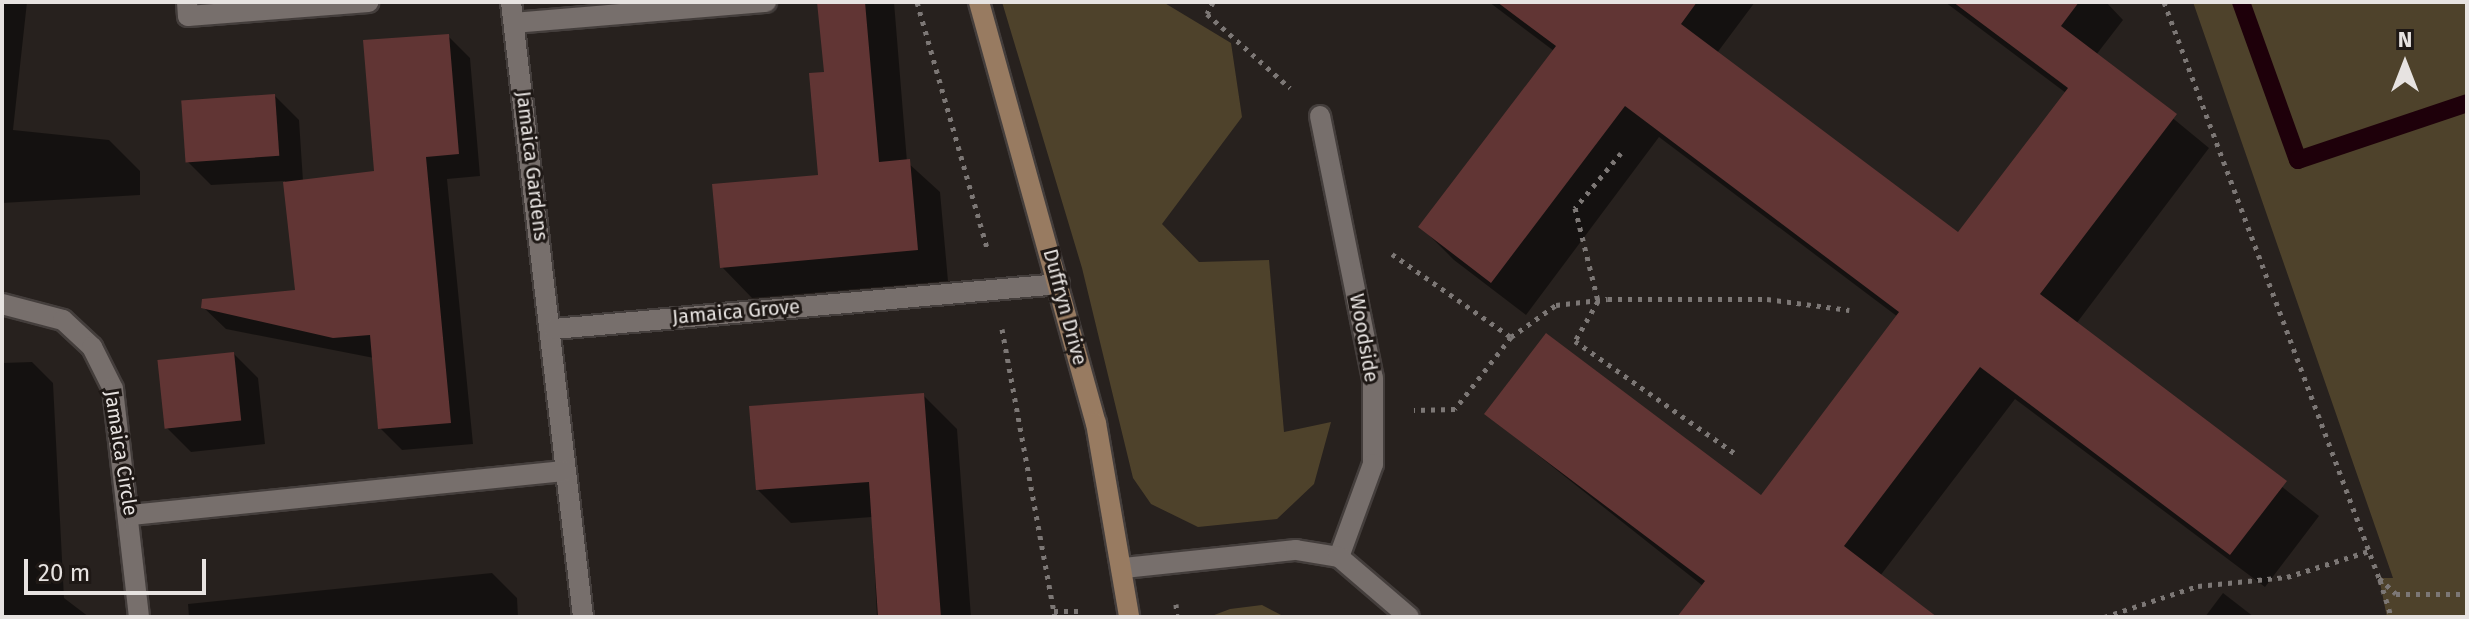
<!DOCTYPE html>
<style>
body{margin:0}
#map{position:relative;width:2469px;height:619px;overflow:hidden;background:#27211e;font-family:"Fira Sans",sans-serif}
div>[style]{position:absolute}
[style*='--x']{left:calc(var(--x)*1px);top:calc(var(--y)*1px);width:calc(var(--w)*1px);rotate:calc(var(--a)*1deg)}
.green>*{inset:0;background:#4e422b}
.shadow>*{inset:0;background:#0007}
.stream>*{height:18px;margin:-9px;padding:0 9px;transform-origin:9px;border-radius:9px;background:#1e000a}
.building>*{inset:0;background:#613534;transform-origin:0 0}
.path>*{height:5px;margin-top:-2.5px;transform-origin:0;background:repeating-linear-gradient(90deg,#7c7775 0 4px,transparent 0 10px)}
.roads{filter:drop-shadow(2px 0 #443e3c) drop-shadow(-2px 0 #443e3c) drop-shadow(0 2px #443e3c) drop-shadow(0 -2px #443e3c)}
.lane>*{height:20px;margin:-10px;padding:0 10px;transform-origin:10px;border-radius:10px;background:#776f6c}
.street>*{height:20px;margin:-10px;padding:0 10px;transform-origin:10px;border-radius:10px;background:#776f6c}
.secondary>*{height:20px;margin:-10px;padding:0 10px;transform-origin:10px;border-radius:10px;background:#987b61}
span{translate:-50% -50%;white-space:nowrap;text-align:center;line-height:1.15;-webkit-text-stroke:6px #1e1815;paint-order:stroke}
.street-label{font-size:20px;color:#e7e3e1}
.frame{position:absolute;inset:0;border:4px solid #e7e3e1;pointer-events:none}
.north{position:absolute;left:2365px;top:24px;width:80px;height:80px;-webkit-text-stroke:6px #1e1815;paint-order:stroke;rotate:0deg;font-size:22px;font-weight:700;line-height:32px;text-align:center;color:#e7e3e1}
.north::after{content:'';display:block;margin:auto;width:28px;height:36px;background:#e7e3e1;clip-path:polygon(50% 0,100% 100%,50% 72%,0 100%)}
.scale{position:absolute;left:24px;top:559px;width:182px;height:36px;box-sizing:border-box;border:4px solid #e7e3e1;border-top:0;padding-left:10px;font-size:24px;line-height:28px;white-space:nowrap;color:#e7e3e1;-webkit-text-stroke:6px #1e1815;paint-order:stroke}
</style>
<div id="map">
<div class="green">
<div style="clip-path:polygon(1002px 2px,1163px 2px,1231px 43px,1242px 117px,1162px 224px,1199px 262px,1269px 260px,1284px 432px,1331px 422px,1314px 484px,1277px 519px,1198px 527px,1151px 504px,1133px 478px,1082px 268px)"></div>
<div style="clip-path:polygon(2193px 2px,2467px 2px,2467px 617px,2387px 617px,2379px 578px,2393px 578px)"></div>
<div style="clip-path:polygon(1262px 605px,1285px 617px,1209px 617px,1230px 609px)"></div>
</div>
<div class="shadow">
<div style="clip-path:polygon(2px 2px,27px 2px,13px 130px,109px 140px,140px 171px,140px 195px,2px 203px)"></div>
<div style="clip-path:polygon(819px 2px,894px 2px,907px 162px,940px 192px,948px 281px,752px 298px,722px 267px,820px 176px,826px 74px)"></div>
<div style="clip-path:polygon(1489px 2px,1755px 2px,1717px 53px,1959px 235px,2066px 93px,1945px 2px,2106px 2px,2123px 20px,2096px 55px,2209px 148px,2076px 324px,2319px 516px,2265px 587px,2015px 399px,1880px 576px,1934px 617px,1680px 617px,1703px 586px,1486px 414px,1761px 498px,1898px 317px,1659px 137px,1526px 315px,1454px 260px,1421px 227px,1554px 51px)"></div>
<div style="clip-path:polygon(448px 36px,470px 58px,480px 176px,447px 179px,473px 444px,402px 450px,380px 428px,374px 358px,226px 329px,203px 307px,297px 292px,285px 181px,211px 185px,186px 160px,275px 96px,299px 120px,303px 181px,376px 172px)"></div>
<div style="clip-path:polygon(234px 354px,258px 378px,265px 444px,191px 452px,167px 428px)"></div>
<div style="clip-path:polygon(32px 362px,53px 383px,64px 598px,89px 617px,2px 617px,2px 363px)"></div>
<div style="clip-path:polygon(923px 395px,957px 429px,971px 617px,877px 617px,872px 517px,791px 523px,758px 490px)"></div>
<div style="clip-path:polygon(492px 573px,517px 598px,518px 617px,189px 617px,188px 604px)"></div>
<div style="clip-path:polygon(2223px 593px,2254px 617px,2205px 617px)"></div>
</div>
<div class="stream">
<div style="--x:2241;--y:2;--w:168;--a:70.2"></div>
<div style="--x:2298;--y:160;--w:178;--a:-18.6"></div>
</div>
<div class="building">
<div style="clip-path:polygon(817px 2px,865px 2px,879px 162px,910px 159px,918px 250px,720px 268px,712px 184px,818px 175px,809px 73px,824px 72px)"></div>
<div style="clip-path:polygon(1497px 2px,1697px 2px,1681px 24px,1958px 232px,2068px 88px,1953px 2px,2079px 2px,2061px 26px,2177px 114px,2040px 294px,2287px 481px,2230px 555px,1980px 367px,1844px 546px,1937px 617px,1677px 617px,1705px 581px,1484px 414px,1546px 333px,1761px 495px,1899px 312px,1625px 106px,1491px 283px,1418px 227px,1556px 46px)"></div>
<div style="clip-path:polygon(449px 34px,459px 154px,426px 157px,451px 423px,378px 429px,370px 335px,333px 338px,201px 308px,202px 299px,295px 290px,283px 182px,374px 171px,363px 40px)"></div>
<div style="left:275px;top:94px;width:62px;height:94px;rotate:86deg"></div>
<div style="left:234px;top:352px;width:69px;height:77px;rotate:84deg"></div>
<div style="clip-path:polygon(924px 393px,941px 617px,878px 617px,869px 482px,756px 490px,749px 406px)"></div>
</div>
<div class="path">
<div style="--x:917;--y:2;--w:256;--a:74.1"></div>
<div style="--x:1213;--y:2;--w:13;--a:117"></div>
<div style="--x:1207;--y:14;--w:111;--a:41.7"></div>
<div style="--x:2164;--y:2;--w:615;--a:69.53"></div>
<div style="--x:2379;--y:578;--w:23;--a:43"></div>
<div style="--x:2396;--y:594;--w:71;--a:0"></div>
<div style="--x:1621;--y:153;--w:72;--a:129.9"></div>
<div style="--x:1575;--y:208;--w:96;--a:76.1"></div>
<div style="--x:1598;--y:301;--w:46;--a:119.9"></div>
<div style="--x:1575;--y:341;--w:198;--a:35.1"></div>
<div style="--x:1392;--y:254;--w:145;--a:34.9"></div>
<div style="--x:1511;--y:337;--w:91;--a:127.9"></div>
<div style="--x:1455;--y:409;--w:41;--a:178.6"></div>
<div style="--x:1002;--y:329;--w:287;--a:79.6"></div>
<div style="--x:1511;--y:337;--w:55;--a:-35.4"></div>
<div style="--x:1556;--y:305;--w:52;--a:-6.6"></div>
<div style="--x:1608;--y:299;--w:159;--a:0"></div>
<div style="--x:1767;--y:299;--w:83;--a:7.6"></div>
<div style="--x:2380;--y:580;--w:39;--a:73"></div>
<div style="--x:1176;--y:604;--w:13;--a:86"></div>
<div style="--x:1055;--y:617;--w:6;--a:-99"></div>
<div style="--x:1054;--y:611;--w:25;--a:0"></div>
<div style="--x:2104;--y:617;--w:99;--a:-18.3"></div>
<div style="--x:2198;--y:586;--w:89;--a:-5.8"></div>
<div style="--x:2287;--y:577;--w:86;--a:-17.6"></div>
</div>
<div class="roads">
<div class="lane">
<div style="--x:514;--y:23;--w:253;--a:-4.8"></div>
</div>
<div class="street">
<div style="--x:187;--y:2;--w:14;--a:86"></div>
<div style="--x:188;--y:16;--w:181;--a:-4.4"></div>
<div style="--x:511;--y:2;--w:619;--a:83.32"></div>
<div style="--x:1320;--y:116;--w:267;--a:78.6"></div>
<div style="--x:1373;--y:378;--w:86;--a:90"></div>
<div style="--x:1373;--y:464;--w:99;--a:110.1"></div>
<div style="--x:2;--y:304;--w:63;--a:14.7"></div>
<div style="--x:63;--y:320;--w:40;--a:43"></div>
<div style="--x:92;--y:347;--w:47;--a:63.4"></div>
<div style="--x:113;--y:389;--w:229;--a:83.5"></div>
<div style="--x:554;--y:329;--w:507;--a:-5.09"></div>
<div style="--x:131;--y:515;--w:435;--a:-5.8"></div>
<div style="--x:1124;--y:568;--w:173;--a:-6"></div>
<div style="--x:1296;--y:550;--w:44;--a:9.2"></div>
<div style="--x:1339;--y:557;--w:92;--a:40.6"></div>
</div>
<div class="secondary">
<div style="--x:979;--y:2;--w:437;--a:74.5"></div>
<div style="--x:1096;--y:423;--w:197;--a:80.3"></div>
</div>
</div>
<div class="street-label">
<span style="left:532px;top:166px;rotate:83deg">Jamaica Gardens</span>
<span style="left:1065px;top:307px;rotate:75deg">Duffryn Drive</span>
<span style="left:736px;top:312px;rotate:-5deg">Jamaica Grove</span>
<span style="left:1364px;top:338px;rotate:80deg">Woodside</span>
<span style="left:121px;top:453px;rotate:81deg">Jamaica Circle</span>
</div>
<div class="frame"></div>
<div class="north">N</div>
<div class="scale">20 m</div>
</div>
